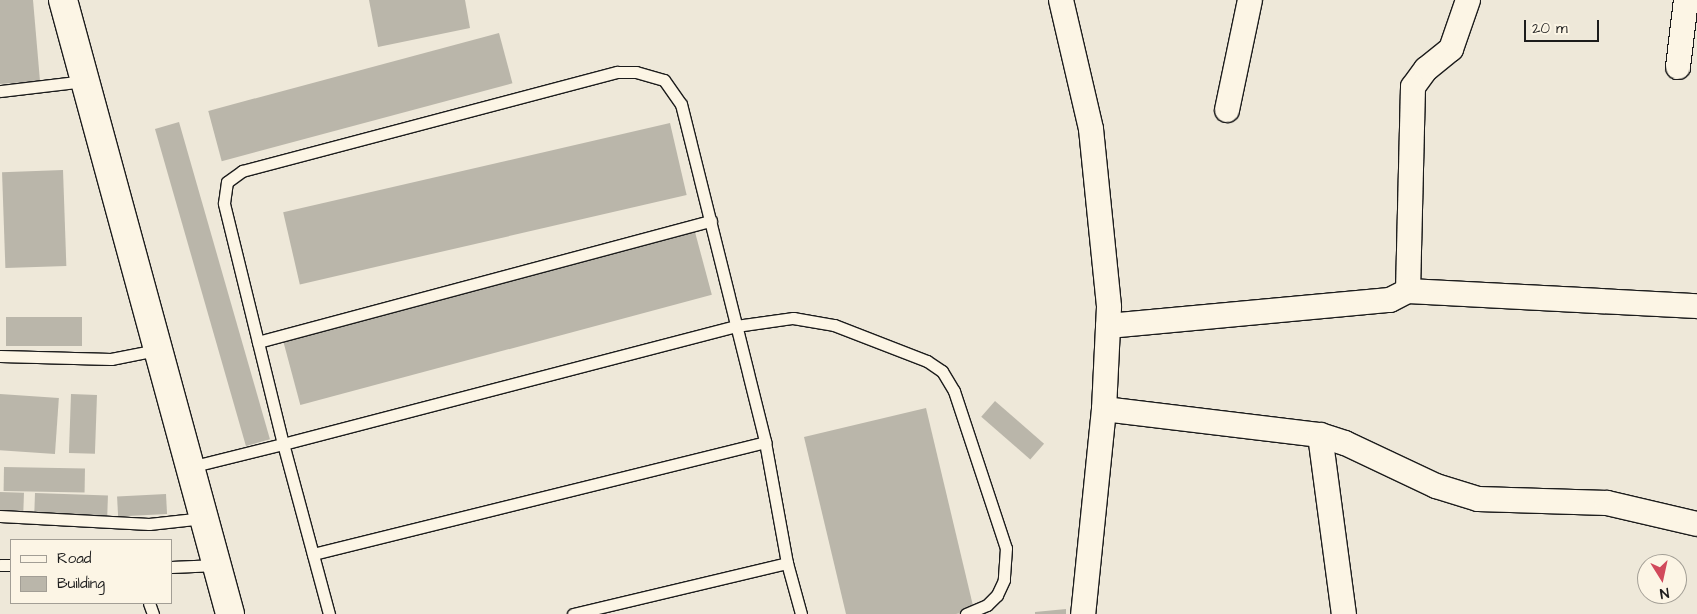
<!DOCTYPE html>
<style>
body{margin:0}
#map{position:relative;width:1697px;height:614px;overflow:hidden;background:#eee8d9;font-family:"Architects Daughter",sans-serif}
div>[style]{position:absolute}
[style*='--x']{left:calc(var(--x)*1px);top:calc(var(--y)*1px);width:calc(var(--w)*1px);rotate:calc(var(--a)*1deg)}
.building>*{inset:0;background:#bab6aa;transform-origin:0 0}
.roads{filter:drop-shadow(1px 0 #1c1c1c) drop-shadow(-1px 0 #1c1c1c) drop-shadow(0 1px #1c1c1c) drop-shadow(0 -1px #1c1c1c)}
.service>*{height:11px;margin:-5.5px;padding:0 5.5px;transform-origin:5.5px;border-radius:5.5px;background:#fcf5e5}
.minor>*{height:24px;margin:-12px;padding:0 12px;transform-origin:12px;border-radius:12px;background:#fcf5e5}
.secondary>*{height:28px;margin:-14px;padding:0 14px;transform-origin:14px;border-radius:14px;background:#fcf5e5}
span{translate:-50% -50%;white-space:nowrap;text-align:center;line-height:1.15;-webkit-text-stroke:5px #fcf5e5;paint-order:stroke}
.legend{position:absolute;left:10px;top:539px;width:162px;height:65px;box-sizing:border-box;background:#fcf5e5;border:1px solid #a29e95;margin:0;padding:6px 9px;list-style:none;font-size:15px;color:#1c1c1c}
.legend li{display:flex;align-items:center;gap:10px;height:25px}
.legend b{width:25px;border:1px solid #a29e95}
.north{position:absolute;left:1637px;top:554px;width:50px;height:50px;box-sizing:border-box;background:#fcf5e5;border:1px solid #a29e95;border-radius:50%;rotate:170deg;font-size:14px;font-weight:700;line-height:20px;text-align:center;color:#1c1c1c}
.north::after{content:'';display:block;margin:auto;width:18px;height:22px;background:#d1495b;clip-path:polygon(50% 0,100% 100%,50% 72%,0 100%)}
.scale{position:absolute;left:1524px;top:20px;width:75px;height:22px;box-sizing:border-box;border:2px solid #1c1c1c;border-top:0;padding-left:6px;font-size:15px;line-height:18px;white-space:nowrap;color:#1c1c1c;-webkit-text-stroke:4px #fcf5e5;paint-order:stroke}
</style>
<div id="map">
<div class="building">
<div style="clip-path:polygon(0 0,33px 0,40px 81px,0 84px)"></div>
<div style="clip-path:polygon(369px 0,465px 0,470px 28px,378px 47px)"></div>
<div style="left:499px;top:33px;width:52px;height:301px;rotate:75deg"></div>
<div style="left:179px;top:122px;width:330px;height:25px;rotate:74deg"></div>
<div style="left:670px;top:123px;width:74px;height:397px;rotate:77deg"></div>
<div style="left:63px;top:170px;width:96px;height:61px;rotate:88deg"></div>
<div style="left:695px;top:232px;width:65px;height:426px;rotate:75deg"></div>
<div style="left:82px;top:317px;width:29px;height:76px;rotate:90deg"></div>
<div style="left:0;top:394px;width:59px;height:56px;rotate:4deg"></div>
<div style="left:71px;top:394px;width:26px;height:59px;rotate:2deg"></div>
<div style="left:995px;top:401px;width:65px;height:21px;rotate:41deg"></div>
<div style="clip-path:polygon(926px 408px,974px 610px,956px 614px,846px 614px,804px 437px)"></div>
<div style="left:4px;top:467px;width:81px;height:24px;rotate:1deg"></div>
<div style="left:0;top:492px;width:24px;height:23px;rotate:2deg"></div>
<div style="left:35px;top:493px;width:73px;height:20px;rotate:2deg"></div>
<div style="left:166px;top:494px;width:20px;height:49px;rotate:87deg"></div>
<div style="clip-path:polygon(1066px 609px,1066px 614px,1035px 614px,1035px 612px)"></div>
</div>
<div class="roads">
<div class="service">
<div style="--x:0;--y:91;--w:86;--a:-6.7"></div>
<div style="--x:258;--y:342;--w:469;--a:-15"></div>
<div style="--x:0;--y:356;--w:111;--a:1.5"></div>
<div style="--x:111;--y:359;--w:47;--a:-11.1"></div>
<div style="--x:190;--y:467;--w:96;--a:-13.9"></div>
<div style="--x:283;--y:444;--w:248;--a:-103.8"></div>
<div style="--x:224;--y:203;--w:21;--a:-82"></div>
<div style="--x:227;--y:182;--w:19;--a:-36"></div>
<div style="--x:242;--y:171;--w:388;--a:-14.8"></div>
<div style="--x:617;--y:72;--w:19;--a:0"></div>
<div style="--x:636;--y:72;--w:29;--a:16"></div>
<div style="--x:664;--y:80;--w:29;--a:55"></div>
<div style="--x:681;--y:104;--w:348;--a:76"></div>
<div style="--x:765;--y:442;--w:123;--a:79.7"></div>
<div style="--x:787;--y:563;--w:53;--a:74.6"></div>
<div style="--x:0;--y:516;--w:149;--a:3.1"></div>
<div style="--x:149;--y:524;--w:55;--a:-6.2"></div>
<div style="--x:313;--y:554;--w:466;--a:-13.9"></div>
<div style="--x:0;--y:565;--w:11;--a:0"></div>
<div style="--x:171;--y:567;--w:46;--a:-2.5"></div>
<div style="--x:149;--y:603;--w:12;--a:70"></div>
<div style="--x:329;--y:614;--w:176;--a:-105.1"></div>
<div style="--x:283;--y:444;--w:468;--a:-14.6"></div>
<div style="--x:736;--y:326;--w:58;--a:-8"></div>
<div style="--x:793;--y:318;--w:42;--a:9.7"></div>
<div style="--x:834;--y:325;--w:100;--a:21.2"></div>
<div style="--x:927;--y:361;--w:18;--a:34"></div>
<div style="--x:942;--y:371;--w:23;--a:59"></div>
<div style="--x:954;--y:391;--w:165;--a:71.7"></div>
<div style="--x:1006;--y:548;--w:32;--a:94"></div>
<div style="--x:1004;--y:580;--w:17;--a:115"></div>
<div style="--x:997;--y:595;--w:14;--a:135"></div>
<div style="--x:987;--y:605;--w:23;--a:157"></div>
<div style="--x:573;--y:614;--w:220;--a:-13.4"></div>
</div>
<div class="minor">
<div style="--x:1061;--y:0;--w:132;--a:76.9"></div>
<div style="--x:1091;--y:129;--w:179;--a:84.2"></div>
<div style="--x:1109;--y:307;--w:102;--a:92.8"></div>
<div style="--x:1104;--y:409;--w:206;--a:95.8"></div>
<div style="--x:1468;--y:0;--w:52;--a:109.1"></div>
<div style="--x:1451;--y:49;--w:32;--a:141"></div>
<div style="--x:1426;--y:69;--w:22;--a:126"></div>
<div style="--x:1413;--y:87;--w:204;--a:91.4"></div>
<div style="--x:1408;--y:291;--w:289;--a:3"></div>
<div style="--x:1678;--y:67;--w:67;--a:-83.2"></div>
<div style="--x:1227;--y:110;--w:112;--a:-78.2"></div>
<div style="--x:1108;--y:326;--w:283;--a:-5.3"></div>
<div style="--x:1390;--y:300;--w:20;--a:-27"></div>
<div style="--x:1104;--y:409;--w:218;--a:6.9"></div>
<div style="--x:1320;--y:435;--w:26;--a:18"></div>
<div style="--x:1345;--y:443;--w:101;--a:25.3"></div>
<div style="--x:1436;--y:486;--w:44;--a:17.2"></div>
<div style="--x:1478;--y:499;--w:129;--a:1.8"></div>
<div style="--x:1607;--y:503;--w:92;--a:13.1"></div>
<div style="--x:1320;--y:435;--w:181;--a:82.4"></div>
</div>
<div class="secondary">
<div style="--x:63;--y:0;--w:636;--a:74.78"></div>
</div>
</div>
<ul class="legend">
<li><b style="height:6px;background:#fcf5e5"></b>Road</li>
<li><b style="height:14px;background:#bab6aa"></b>Building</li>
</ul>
<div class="north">N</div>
<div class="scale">20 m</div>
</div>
